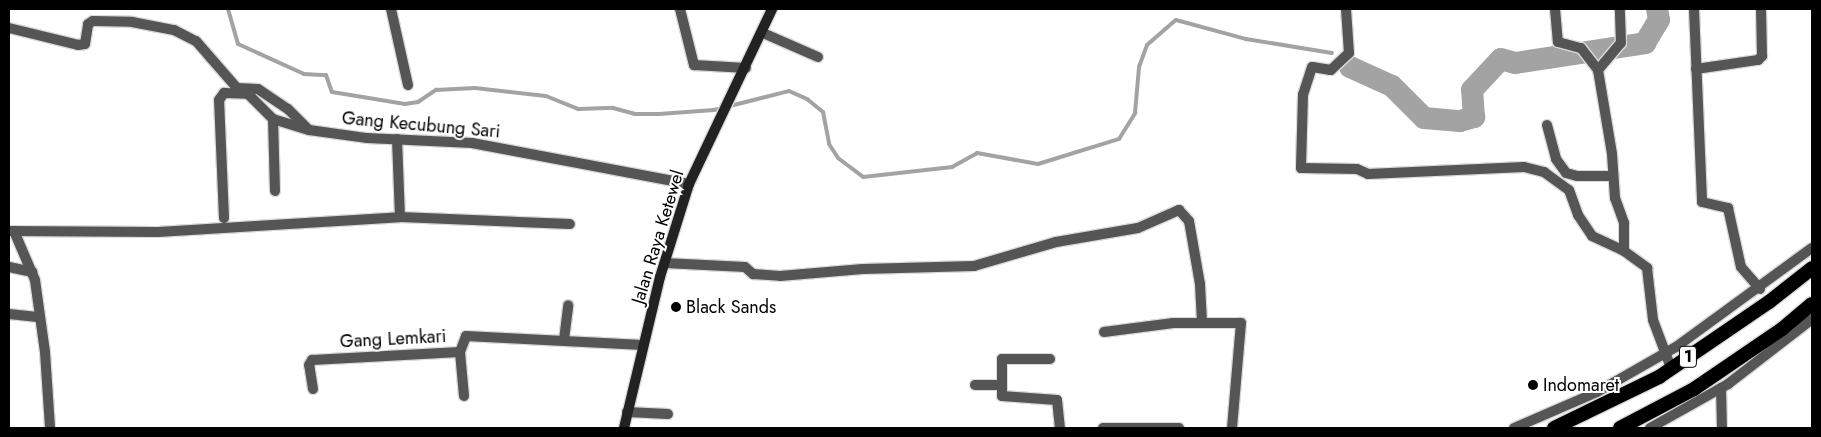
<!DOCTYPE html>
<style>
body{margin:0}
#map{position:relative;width:1821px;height:437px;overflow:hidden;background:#fff;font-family:Jost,sans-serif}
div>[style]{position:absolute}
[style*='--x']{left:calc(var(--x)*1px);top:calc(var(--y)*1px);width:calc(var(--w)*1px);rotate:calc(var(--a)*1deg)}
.stream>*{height:4px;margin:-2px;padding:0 2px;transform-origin:2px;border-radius:2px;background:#a3a3a3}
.river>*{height:22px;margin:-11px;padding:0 11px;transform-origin:11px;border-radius:11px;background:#a3a3a3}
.roads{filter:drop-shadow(1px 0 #dbdbdb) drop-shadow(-1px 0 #dbdbdb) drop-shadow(0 1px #dbdbdb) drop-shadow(0 -1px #dbdbdb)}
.minor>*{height:10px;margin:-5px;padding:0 5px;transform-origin:5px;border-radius:5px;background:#555}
.tertiary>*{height:10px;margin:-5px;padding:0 5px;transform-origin:5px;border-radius:5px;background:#555}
.secondary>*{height:10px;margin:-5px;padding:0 5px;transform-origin:5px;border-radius:5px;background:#222}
.trunk>*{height:14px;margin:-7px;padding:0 7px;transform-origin:7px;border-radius:7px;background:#000}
.dots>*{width:14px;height:14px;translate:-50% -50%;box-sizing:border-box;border:2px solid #fff;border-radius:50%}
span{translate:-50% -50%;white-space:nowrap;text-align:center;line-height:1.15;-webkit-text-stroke:4px #fff;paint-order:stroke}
.shield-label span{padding:1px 4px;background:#fff;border:1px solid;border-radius:4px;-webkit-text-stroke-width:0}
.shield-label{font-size:16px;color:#000;font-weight:700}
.street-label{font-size:18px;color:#000}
.poi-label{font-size:18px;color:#000}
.left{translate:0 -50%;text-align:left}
.frame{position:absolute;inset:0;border:10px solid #000;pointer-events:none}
</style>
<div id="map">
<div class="stream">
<div style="--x:228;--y:9;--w:36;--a:74"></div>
<div style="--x:238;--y:44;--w:72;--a:24.4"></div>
<div style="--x:304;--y:74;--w:22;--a:3"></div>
<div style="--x:326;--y:75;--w:18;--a:71"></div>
<div style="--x:332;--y:92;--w:74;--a:9.3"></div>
<div style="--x:405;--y:104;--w:13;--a:-9"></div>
<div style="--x:418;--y:102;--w:22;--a:-34"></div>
<div style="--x:436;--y:90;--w:39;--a:-3"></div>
<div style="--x:475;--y:88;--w:71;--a:6.4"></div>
<div style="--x:546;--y:96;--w:35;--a:22"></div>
<div style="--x:579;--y:109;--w:34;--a:-2"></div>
<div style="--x:613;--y:108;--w:23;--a:15"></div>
<div style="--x:635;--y:114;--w:24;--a:0"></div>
<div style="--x:659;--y:114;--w:55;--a:-4.2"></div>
<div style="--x:714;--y:110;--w:77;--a:-14.2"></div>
<div style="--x:789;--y:91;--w:20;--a:24"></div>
<div style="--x:807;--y:99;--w:21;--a:39"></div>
<div style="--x:823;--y:112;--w:33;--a:79"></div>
<div style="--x:829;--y:144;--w:17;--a:57"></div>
<div style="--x:838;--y:158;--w:31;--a:37"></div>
<div style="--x:863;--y:177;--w:90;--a:-6.4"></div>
<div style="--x:952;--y:167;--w:29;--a:-29"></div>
<div style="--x:977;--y:153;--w:62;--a:10.2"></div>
<div style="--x:1038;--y:164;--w:85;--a:-17.2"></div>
<div style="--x:1119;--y:139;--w:31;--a:-58"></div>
<div style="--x:1135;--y:113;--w:46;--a:-85"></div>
<div style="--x:1139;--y:67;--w:23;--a:-70"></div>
<div style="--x:1147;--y:45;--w:38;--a:-41"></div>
<div style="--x:1176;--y:20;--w:73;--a:15.2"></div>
<div style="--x:1246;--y:39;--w:87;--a:9.2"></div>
</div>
<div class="river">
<div style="--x:1350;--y:67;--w:46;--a:24.3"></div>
<div style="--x:1392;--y:86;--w:45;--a:45"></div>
<div style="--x:1424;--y:118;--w:36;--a:5"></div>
<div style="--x:1460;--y:121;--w:15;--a:-16"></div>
<div style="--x:1474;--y:117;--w:27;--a:-94"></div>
<div style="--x:1472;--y:90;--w:42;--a:-46.9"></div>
<div style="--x:1501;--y:59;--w:15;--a:16"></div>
<div style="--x:1515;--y:63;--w:132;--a:-8.7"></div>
<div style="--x:1645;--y:43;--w:27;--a:-59"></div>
<div style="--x:1659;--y:20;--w:11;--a:-100"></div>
</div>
<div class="roads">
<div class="minor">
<div style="--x:391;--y:9;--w:78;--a:77.4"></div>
<div style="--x:680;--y:9;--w:58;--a:76"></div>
<div style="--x:694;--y:65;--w:52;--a:3.3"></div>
<div style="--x:1346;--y:9;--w:44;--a:86.1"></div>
<div style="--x:1349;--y:53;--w:25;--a:137"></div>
<div style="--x:1331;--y:70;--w:19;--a:-171"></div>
<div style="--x:1312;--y:67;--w:29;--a:108"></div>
<div style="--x:1303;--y:95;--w:73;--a:91.6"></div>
<div style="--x:1301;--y:168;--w:56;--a:1"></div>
<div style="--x:1357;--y:169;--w:12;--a:24"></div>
<div style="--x:1368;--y:174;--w:156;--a:-2.6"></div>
<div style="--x:1524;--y:167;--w:21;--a:14"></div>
<div style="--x:1544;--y:172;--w:31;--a:36"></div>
<div style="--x:1569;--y:190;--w:27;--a:70"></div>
<div style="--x:1578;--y:215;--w:25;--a:56"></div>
<div style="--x:1592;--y:236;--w:35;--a:25"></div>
<div style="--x:1624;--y:251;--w:29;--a:36"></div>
<div style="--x:1647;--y:268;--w:52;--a:83.4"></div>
<div style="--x:1653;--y:320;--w:51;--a:69.4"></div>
<div style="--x:1555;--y:9;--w:33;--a:85"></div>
<div style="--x:1558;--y:42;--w:24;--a:15"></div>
<div style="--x:1581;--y:48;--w:28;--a:52"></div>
<div style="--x:1598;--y:70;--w:85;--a:80.5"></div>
<div style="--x:1612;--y:154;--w:44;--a:86.1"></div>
<div style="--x:1615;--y:198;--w:27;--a:70"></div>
<div style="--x:1624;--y:223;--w:28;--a:90"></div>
<div style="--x:1694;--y:9;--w:193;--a:87.6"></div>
<div style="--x:1702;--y:202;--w:27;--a:13"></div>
<div style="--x:1728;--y:208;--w:60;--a:77.6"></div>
<div style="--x:1741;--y:267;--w:29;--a:49"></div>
<div style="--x:9;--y:28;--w:71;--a:13.8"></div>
<div style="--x:78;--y:45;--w:7;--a:-8"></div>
<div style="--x:85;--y:44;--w:20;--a:-81"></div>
<div style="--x:88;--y:24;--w:6;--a:-31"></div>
<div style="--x:93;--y:21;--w:39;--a:1"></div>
<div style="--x:132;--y:22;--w:43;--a:10.8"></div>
<div style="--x:174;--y:30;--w:25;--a:27"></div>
<div style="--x:196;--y:41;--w:62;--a:48.9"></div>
<div style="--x:237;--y:88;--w:21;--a:3"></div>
<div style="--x:258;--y:89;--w:36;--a:34"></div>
<div style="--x:288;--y:109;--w:30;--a:45"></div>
<div style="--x:763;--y:33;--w:60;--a:23.6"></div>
<div style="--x:1696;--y:69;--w:63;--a:-8.3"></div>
<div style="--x:1758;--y:60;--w:6;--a:-45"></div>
<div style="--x:1762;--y:56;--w:47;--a:-91.2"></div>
<div style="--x:1598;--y:70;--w:35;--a:-50"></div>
<div style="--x:1621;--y:43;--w:34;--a:-92"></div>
<div style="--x:273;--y:119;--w:72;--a:88.4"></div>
<div style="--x:1547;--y:125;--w:35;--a:75"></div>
<div style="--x:1556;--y:159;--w:17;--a:54"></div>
<div style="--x:1566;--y:173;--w:11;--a:15"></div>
<div style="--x:1577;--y:176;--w:36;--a:0"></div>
<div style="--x:397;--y:139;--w:78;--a:87.8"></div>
<div style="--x:224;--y:218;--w:118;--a:-92.4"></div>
<div style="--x:219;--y:100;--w:9;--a:-54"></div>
<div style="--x:224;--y:93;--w:24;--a:2"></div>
<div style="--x:248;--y:94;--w:35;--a:45"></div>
<div style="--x:273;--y:119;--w:38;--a:17"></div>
<div style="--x:309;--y:130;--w:59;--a:7.9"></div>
<div style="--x:367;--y:138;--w:105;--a:2.7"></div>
<div style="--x:472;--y:143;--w:221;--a:10.7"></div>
<div style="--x:9;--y:231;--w:149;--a:0.4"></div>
<div style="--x:158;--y:232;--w:242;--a:-3.5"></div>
<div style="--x:400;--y:217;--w:170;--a:2.4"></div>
<div style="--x:14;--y:231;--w:53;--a:66.8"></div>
<div style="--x:35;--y:280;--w:73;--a:82.1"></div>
<div style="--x:45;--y:352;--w:76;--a:86.2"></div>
<div style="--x:665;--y:263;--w:80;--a:2.9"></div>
<div style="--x:745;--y:267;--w:11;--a:41"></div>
<div style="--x:753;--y:274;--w:27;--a:4"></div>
<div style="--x:780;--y:276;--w:83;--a:-4.8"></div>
<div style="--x:863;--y:269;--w:111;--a:-1.5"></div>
<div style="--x:974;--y:266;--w:85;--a:-16.3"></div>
<div style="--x:1056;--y:242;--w:83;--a:-9.7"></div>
<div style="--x:1138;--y:228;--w:45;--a:-23.7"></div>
<div style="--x:1179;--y:210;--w:15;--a:48"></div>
<div style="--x:1189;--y:221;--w:64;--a:80.1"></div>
<div style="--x:1200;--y:284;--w:39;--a:87"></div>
<div style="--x:9;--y:267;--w:24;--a:12"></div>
<div style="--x:9;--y:314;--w:31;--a:6"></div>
<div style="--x:1104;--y:332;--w:70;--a:-7.4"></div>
<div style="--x:1173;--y:323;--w:68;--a:0"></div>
<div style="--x:1241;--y:323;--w:105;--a:94.9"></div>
<div style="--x:564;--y:340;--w:35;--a:-83"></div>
<div style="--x:1050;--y:359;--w:48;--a:180"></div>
<div style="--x:1002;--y:359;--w:37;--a:90"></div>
<div style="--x:1002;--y:396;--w:55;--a:4.2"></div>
<div style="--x:1057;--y:400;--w:28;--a:84"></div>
<div style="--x:975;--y:385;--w:26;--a:0"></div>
<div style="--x:1721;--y:388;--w:40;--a:88.6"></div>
<div style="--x:313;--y:389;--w:24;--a:-99"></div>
<div style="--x:309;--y:365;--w:6;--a:-59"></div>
<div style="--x:312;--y:360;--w:148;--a:-3.1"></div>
<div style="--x:464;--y:396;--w:44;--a:-95.2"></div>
<div style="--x:460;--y:352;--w:17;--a:-69"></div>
<div style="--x:466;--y:336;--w:177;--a:2.9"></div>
<div style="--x:627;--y:412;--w:41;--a:2.8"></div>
<div style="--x:1103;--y:428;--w:76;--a:0"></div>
</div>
<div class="tertiary">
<div style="--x:1514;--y:428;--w:90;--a:-23.4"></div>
<div style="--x:1597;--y:392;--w:91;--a:-29.7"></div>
<div style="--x:1676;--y:347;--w:168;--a:-36.1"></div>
<div style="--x:1650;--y:428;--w:90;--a:-29.4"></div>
<div style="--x:1728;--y:384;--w:106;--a:-37.7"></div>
</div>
<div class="secondary">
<div style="--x:624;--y:428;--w:155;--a:-76.6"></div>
<div style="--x:660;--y:277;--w:97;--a:-72.7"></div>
<div style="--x:689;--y:184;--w:194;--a:-64.6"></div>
</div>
<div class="trunk">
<div style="--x:1554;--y:428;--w:117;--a:-25.9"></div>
<div style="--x:1659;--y:377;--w:133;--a:-34.3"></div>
<div style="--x:1769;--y:302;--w:55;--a:-38.3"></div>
<div style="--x:1620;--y:428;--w:84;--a:-27.8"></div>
<div style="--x:1694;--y:389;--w:107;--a:-34.3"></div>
<div style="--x:1782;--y:329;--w:39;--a:-40"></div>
</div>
</div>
<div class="dots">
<div style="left:676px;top:307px;background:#000"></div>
<div style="left:1533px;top:385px;background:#000"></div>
</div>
<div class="shield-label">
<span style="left:1688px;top:357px">1</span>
</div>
<div class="street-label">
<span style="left:421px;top:125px;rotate:5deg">Gang Kecubung Sari</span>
<span style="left:658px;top:237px;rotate:-73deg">Jalan Raya Ketewel</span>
<span style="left:393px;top:339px;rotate:-3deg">Gang Lemkari</span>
</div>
<div class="poi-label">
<span class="left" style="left:686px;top:307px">Black Sands</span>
<span class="left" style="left:1543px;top:385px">Indomaret</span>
</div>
<div class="frame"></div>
</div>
